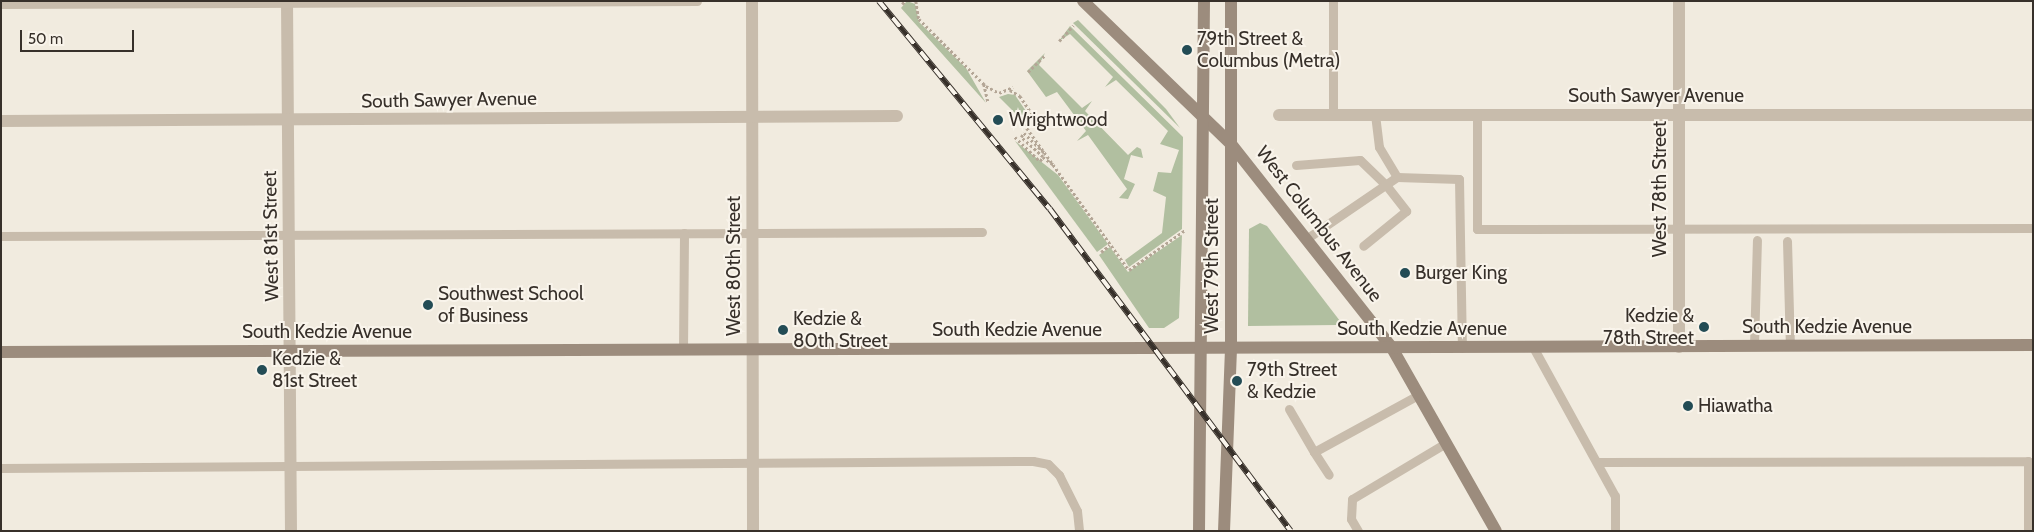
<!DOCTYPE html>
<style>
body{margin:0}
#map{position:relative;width:2034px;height:532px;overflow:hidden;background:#f1ebdf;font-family:Cabin,sans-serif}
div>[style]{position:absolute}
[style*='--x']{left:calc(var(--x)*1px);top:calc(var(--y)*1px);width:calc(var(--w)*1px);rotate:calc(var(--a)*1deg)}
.green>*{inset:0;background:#b1bfa0}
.path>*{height:2.5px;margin-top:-1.25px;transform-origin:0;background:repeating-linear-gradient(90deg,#b4a696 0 2.5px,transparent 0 5px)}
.lane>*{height:9px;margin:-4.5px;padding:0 4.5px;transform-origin:4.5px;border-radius:4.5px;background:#c8bcac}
.street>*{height:12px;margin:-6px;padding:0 6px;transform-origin:6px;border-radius:6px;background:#c8bcac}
.secondary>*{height:12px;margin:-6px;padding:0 6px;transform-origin:6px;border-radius:6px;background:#9c8c7d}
.rail>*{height:5.5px;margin-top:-2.75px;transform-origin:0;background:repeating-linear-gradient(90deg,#f9f4eb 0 11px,#37302a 0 22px);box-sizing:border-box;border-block:1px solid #37302a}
.dots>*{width:14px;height:14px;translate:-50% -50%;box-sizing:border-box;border:2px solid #f9f4eb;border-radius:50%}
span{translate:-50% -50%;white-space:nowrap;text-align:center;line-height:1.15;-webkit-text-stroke:4px #f9f4eb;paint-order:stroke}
.poi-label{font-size:19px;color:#37302a}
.left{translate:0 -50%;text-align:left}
.right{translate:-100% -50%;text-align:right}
.street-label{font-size:19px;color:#37302a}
.frame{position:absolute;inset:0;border:2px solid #37302a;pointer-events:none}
.scale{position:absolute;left:20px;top:30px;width:114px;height:22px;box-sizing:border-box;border:2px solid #37302a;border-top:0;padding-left:6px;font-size:15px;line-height:18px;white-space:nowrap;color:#37302a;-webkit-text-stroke:4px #f9f4eb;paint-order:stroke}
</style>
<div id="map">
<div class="green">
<div style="clip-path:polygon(907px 1px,915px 4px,919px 22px,966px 68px,986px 103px,901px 8px)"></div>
<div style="clip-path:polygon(1078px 20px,1166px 109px,1180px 128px,1073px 23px)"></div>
<div style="clip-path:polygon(1070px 26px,1183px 137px,1182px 229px,1129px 267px,1125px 260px,1162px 233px,1166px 197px,1153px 191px,1158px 172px,1171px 173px,1179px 150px,1160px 144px,1168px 131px,1116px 80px,1105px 87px,1113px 77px,1070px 34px,1059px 41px)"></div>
<div style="clip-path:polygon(1045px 53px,1039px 65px,1082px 108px,1092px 101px,1085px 111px,1128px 155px,1137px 147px,1141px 149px,1143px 158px,1131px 155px,1124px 179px,1135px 184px,1128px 199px,1119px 198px,1127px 189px,1088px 135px,1077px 141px,1086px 131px,1057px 92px,1046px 97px,1027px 71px)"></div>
<div style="clip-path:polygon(1008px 94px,1015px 95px,1030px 117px,1020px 124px,1020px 118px,999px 97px)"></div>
<div style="clip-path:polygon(1015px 141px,1058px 175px,1108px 244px,1097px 252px)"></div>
<div style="clip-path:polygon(1260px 223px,1267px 226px,1340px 321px,1337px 325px,1248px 326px,1249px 229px)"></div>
<div style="clip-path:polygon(1182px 235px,1179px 318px,1164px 328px,1149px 328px,1099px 255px,1110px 247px,1128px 272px)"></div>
</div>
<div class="path">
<div style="--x:916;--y:1;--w:18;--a:81"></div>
<div style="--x:919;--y:19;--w:95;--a:45"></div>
<div style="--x:986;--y:86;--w:15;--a:28"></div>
<div style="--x:999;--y:93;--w:15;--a:-23"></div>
<div style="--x:902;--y:4;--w:4;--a:-45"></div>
<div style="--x:1059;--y:41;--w:21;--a:-47"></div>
<div style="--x:1028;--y:72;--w:25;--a:-45"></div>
<div style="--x:984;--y:84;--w:18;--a:77"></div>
<div style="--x:1010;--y:90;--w:12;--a:31"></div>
<div style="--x:1020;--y:96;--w:25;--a:56"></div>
<div style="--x:1034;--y:117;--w:12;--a:145"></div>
<div style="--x:1024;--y:124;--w:180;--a:54.3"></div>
<div style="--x:1129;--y:270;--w:69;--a:-35.5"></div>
<div style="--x:1015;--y:137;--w:35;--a:44"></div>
<div style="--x:1040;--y:161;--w:5;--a:-53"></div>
<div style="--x:1043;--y:157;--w:30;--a:-138"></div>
<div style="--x:1021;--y:137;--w:5;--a:-53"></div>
<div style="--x:1024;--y:133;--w:28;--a:44"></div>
<div style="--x:1043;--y:157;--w:14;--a:36"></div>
<div style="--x:1101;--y:252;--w:11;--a:-38"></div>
</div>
<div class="lane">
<div style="--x:1333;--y:1;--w:115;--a:90"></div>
<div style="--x:1;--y:4;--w:696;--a:-0.25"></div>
<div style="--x:1477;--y:115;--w:114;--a:90"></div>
<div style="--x:1477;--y:229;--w:556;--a:-0.1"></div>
<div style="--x:1296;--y:165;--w:64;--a:-4.5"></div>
<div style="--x:1360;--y:160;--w:36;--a:44"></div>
<div style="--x:1386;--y:185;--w:33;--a:52"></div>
<div style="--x:1406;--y:211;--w:55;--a:140.9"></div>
<div style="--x:1397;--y:177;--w:62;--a:1.8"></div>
<div style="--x:1459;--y:179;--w:169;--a:89"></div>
<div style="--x:1;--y:236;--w:981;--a:-0.23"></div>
<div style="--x:1306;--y:239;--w:110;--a:-34.3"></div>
<div style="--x:1397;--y:177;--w:35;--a:-121"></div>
<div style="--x:1379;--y:147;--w:31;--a:-97"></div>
<div style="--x:1787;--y:241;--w:105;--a:88.4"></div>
<div style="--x:1754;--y:346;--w:106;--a:-88.4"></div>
<div style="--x:1533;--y:347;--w:170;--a:61.2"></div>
<div style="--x:1615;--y:496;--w:35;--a:90"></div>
<div style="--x:683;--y:350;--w:117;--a:-89.5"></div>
<div style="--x:1289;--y:409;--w:50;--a:59.8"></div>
<div style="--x:1314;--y:452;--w:119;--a:-28.7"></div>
<div style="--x:1314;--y:452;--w:27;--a:57"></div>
<div style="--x:1597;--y:462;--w:431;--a:-0.1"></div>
<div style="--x:2028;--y:461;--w:70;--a:90"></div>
<div style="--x:1;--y:468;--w:1032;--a:-0.39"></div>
<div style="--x:1033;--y:461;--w:15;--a:11"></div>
<div style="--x:1048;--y:464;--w:16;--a:45"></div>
<div style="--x:1059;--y:475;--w:40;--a:63.4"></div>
<div style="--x:1077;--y:511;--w:20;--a:84"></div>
<div style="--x:1358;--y:531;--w:14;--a:-120"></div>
<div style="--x:1351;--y:519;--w:20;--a:-87"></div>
<div style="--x:1352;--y:499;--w:109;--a:-30.8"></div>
</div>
<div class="street">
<div style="--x:287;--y:1;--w:530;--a:89.57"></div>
<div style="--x:752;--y:1;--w:530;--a:89.89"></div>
<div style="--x:1679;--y:1;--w:346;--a:90"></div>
<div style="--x:1279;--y:115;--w:754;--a:0"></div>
<div style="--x:1;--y:121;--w:896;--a:-0.32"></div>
</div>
<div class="secondary">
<div style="--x:1083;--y:1;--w:206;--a:44"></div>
<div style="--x:1231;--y:144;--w:260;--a:51.7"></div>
<div style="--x:1392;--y:348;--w:210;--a:60.4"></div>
<div style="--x:1;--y:352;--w:2032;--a:-0.2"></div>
<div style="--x:1199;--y:531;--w:530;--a:-89.46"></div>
<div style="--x:1224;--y:531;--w:182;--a:-87.8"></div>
<div style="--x:1231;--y:349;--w:348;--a:-90"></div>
</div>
<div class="rail">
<div style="--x:879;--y:1;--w:269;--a:50.6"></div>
<div style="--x:1050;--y:209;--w:402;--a:53.2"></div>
</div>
<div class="dots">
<div style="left:1187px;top:50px;background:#234c55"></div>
<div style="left:998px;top:120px;background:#234c55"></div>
<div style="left:1405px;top:273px;background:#234c55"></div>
<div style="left:428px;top:305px;background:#234c55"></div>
<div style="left:1704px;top:327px;background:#234c55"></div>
<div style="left:783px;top:330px;background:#234c55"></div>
<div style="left:262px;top:370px;background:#234c55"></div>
<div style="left:1237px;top:381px;background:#234c55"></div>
<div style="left:1688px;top:406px;background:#234c55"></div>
</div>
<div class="poi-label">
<span class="left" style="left:1197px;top:50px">79th Street &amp;<br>Columbus (Metra)</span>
<span class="left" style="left:1009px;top:120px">Wrightwood</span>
<span class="left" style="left:1415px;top:273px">Burger King</span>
<span class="left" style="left:438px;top:305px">Southwest School<br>of Business</span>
<span class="right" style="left:1694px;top:327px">Kedzie &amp;<br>78th Street</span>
<span class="left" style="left:793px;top:330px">Kedzie &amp;<br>80th Street</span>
<span class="left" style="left:272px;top:370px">Kedzie &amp;<br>81st Street</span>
<span class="left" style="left:1247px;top:381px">79th Street<br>&amp; Kedzie</span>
<span class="left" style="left:1698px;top:406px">Hiawatha</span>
</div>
<div class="street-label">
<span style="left:1656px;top:96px">South Sawyer Avenue</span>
<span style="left:449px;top:100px;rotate:-1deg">South Sawyer Avenue</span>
<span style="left:1660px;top:189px;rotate:-90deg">West 78th Street</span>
<span style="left:1319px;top:224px;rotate:52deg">West Columbus Avenue</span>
<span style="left:271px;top:236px;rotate:-91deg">West 81st Street</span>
<span style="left:734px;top:266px;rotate:-90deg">West 80th Street</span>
<span style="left:1212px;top:266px;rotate:-90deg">West 79th Street</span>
<span style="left:1827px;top:327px">South Kedzie Avenue</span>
<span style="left:1422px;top:329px">South Kedzie Avenue</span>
<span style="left:1017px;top:330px">South Kedzie Avenue</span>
<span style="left:327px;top:332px">South Kedzie Avenue</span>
</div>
<div class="frame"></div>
<div class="scale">50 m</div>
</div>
